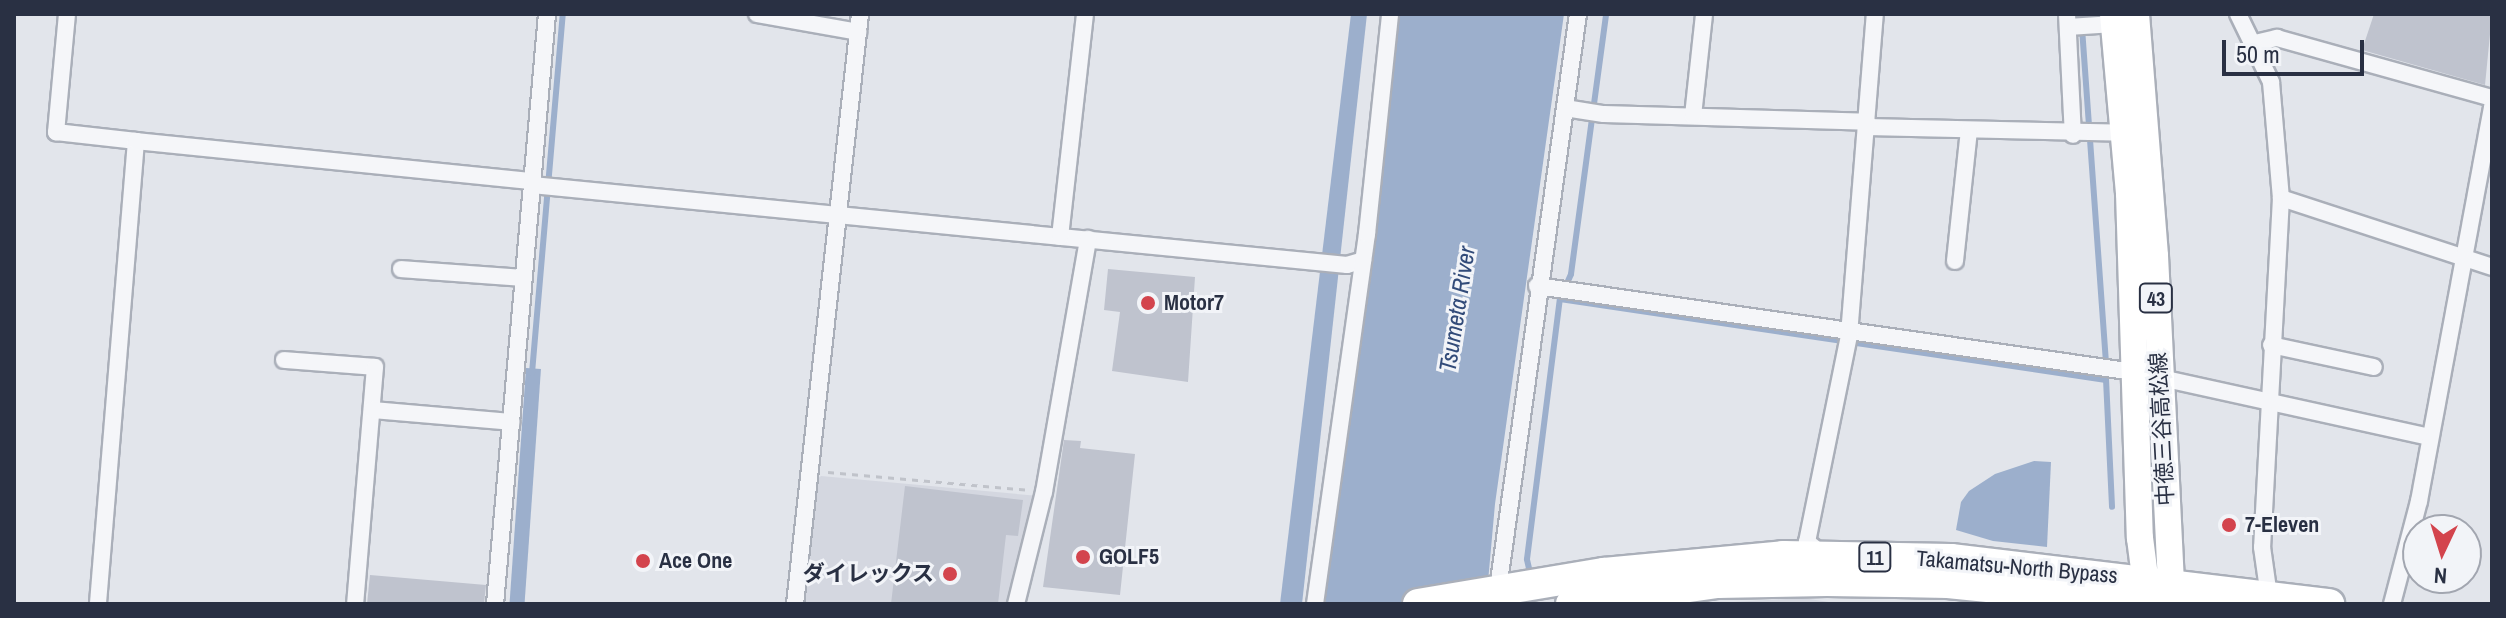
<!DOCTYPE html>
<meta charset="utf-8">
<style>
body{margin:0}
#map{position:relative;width:2506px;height:618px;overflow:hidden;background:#e2e5eb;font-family:"Archivo Narrow","Noto Sans JP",sans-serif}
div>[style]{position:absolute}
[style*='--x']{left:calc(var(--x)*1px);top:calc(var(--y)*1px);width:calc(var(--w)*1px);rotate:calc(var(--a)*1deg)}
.built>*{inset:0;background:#d4d7e0}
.water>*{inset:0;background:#9cafcc;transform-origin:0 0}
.stream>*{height:6px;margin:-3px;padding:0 3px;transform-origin:3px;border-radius:3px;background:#9cafcc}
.building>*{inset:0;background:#bfc3ce}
.path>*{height:3px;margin-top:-1.5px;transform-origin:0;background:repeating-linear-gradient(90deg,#c0c3ca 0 6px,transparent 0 12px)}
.roads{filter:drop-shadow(2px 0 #aaafb9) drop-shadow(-2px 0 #aaafb9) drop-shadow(0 2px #aaafb9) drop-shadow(0 -2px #aaafb9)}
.street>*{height:16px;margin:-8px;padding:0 8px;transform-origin:8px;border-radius:8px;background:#f5f6f9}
.primary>*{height:26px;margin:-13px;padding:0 13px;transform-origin:13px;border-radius:13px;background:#fff}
.highway>*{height:30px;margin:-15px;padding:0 15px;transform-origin:15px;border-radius:15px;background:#fff}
.dots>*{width:22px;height:22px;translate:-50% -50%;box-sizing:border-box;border:4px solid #f2f4f8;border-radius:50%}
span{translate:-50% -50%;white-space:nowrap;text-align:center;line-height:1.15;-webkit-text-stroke:6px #f2f4f8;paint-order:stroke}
.shield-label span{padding:2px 6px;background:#f2f4f8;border:2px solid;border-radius:6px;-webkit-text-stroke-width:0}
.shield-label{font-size:20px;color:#293043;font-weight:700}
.poi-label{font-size:22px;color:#293043;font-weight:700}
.left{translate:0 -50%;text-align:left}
.right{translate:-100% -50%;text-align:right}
.street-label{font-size:22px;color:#293043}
.water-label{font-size:24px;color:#324b79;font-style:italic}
.frame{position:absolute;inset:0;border:16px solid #293043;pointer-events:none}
.north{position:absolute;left:2402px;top:514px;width:80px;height:80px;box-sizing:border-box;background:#f2f4f8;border:2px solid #a2a6b0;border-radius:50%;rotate:184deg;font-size:22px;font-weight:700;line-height:32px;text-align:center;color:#293043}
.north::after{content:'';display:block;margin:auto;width:28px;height:36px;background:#d3444d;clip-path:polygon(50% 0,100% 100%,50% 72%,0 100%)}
.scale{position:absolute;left:2222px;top:40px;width:142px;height:36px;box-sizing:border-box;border:4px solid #293043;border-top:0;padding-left:10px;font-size:24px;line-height:28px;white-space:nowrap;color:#293043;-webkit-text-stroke:6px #f2f4f8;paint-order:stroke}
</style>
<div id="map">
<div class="built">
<div style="clip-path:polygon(821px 476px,1039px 496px,1010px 604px,803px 604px,816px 480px)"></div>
<div style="clip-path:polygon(1803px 598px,1842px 604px,1696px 604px,1700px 604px)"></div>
</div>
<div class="water">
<div style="clip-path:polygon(1351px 14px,1367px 14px,1302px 604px,1280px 604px)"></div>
<div style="clip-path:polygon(1395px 14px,1564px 14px,1495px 504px,1486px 604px,1325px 604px)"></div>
<div style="left:526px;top:368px;width:15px;height:237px;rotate:4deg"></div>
<div style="clip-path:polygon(2034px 461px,2051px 462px,2047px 547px,1993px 541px,1956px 530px,1961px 502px,1969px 491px,1995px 474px)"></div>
</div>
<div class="stream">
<div style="--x:2081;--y:14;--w:354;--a:85.9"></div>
<div style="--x:1560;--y:299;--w:552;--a:8.44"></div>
<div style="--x:532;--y:373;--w:360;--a:-85.1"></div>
<div style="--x:2106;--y:379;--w:128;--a:87.3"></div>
<div style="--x:1531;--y:577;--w:18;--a:-103"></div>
<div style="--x:1527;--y:559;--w:262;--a:-82.8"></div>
<div style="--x:1560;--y:299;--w:27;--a:-66"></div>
<div style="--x:1571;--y:274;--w:262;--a:-82.3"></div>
</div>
<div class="building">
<div style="clip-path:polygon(2374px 14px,2492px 14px,2485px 85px,2362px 50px)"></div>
<div style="clip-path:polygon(1108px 269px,1195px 277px,1188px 382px,1112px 371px,1120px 312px,1104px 310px)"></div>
<div style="clip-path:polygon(1064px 440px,1081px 441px,1080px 448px,1135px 454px,1120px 595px,1043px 587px)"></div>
<div style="clip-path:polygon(905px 486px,1023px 500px,1018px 536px,1006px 535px,998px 604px,891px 604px)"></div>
<div style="clip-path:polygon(370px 575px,486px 585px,484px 604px,367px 604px)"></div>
</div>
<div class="path">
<div style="--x:828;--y:472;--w:201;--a:5.1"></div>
</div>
<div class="roads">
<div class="street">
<div style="--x:67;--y:14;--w:119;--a:95.3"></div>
<div style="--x:56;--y:132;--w:81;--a:6.4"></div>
<div style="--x:136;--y:141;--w:465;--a:94.7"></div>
<div style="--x:757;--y:14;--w:103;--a:10.1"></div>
<div style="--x:2067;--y:14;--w:121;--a:87.2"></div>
<div style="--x:2238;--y:14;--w:76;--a:64.1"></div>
<div style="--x:2271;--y:82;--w:116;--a:85.1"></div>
<div style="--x:2281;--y:198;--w:350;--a:93.1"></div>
<div style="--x:2262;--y:547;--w:49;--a:81.9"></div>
<div style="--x:2068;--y:27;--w:46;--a:-3.7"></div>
<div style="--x:2255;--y:43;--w:23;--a:-13"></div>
<div style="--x:2277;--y:38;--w:223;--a:15.6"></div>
<div style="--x:1565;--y:108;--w:39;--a:9"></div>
<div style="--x:1604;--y:114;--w:263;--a:1.7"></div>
<div style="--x:1693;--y:116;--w:103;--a:-83.8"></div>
<div style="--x:1867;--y:127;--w:258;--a:1.3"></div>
<div style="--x:136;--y:141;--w:398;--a:5.8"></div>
<div style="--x:532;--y:185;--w:819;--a:5.61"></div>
<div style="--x:1347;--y:265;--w:17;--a:-17"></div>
<div style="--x:2281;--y:198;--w:222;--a:18.1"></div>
<div style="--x:1060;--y:237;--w:224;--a:-83.6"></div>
<div style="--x:1955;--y:261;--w:131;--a:-83.9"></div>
<div style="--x:401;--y:269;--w:122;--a:4.2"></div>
<div style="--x:1537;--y:286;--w:603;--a:8.2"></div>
<div style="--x:2134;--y:372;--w:302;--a:12.4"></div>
<div style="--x:2271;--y:345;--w:105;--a:12.1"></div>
<div style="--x:284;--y:360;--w:91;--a:4.4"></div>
<div style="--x:375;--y:367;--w:238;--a:94.8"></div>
<div style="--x:372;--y:410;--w:140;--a:4.9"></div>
<div style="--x:1821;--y:553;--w:18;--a:-142"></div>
<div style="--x:1807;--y:542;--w:211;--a:-78.5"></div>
<div style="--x:1849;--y:335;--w:322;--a:-85.4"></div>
<div style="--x:1498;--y:589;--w:581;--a:-82.08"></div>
<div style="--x:495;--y:604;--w:592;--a:-84.96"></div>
<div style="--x:795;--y:604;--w:594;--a:-83.71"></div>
<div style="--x:1016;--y:604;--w:115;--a:-76"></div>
<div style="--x:1044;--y:492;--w:257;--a:-80.1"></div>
<div style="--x:1315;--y:604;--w:374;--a:-82"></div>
<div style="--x:1367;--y:234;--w:221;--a:-84"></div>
<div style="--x:2392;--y:604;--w:106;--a:-75.3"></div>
<div style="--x:2419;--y:501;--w:401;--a:-79.5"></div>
</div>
<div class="primary">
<div style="--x:2113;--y:14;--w:180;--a:84.9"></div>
<div style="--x:2129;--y:193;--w:345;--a:88.2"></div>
<div style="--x:2140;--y:538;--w:63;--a:82.6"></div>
<div style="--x:2136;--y:14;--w:243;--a:85.5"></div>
<div style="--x:2155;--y:256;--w:348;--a:87.2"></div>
</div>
<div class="highway">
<div style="--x:1418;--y:604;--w:189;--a:-9.5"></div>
<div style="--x:1604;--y:573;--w:180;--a:-5.4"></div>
<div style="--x:1783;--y:556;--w:168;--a:1"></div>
<div style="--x:1951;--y:559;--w:381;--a:6.8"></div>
<div style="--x:1571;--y:604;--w:148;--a:-8.2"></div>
<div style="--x:1717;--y:583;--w:110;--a:-1"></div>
<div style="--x:1827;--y:581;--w:121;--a:0.9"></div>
<div style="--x:1948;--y:583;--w:209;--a:5.8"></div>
</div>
</div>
<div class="dots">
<div style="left:1148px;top:303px;background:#d3444d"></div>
<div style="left:2229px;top:525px;background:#d3444d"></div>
<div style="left:1083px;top:557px;background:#d3444d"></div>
<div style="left:643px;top:561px;background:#d3444d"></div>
<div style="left:950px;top:574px;background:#d3444d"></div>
</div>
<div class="shield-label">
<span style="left:2156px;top:298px">43</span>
<span style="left:1875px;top:557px">11</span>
</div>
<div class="poi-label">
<span class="left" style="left:1164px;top:303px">Motor7</span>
<span class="left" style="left:2245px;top:525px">7-Eleven</span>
<span class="left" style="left:1099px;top:557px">GOLF5</span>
<span class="left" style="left:659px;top:561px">Ace One</span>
<span class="right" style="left:934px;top:574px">ダイレックス</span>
</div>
<div class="street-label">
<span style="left:2162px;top:429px;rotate:-93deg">中徳三谷高松線</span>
<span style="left:2017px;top:567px;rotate:5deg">Takamatsu-North Bypass</span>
</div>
<div class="water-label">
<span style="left:1457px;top:309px;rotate:-81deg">Tsumeta River</span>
</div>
<div class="frame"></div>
<div class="north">N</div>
<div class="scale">50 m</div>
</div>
